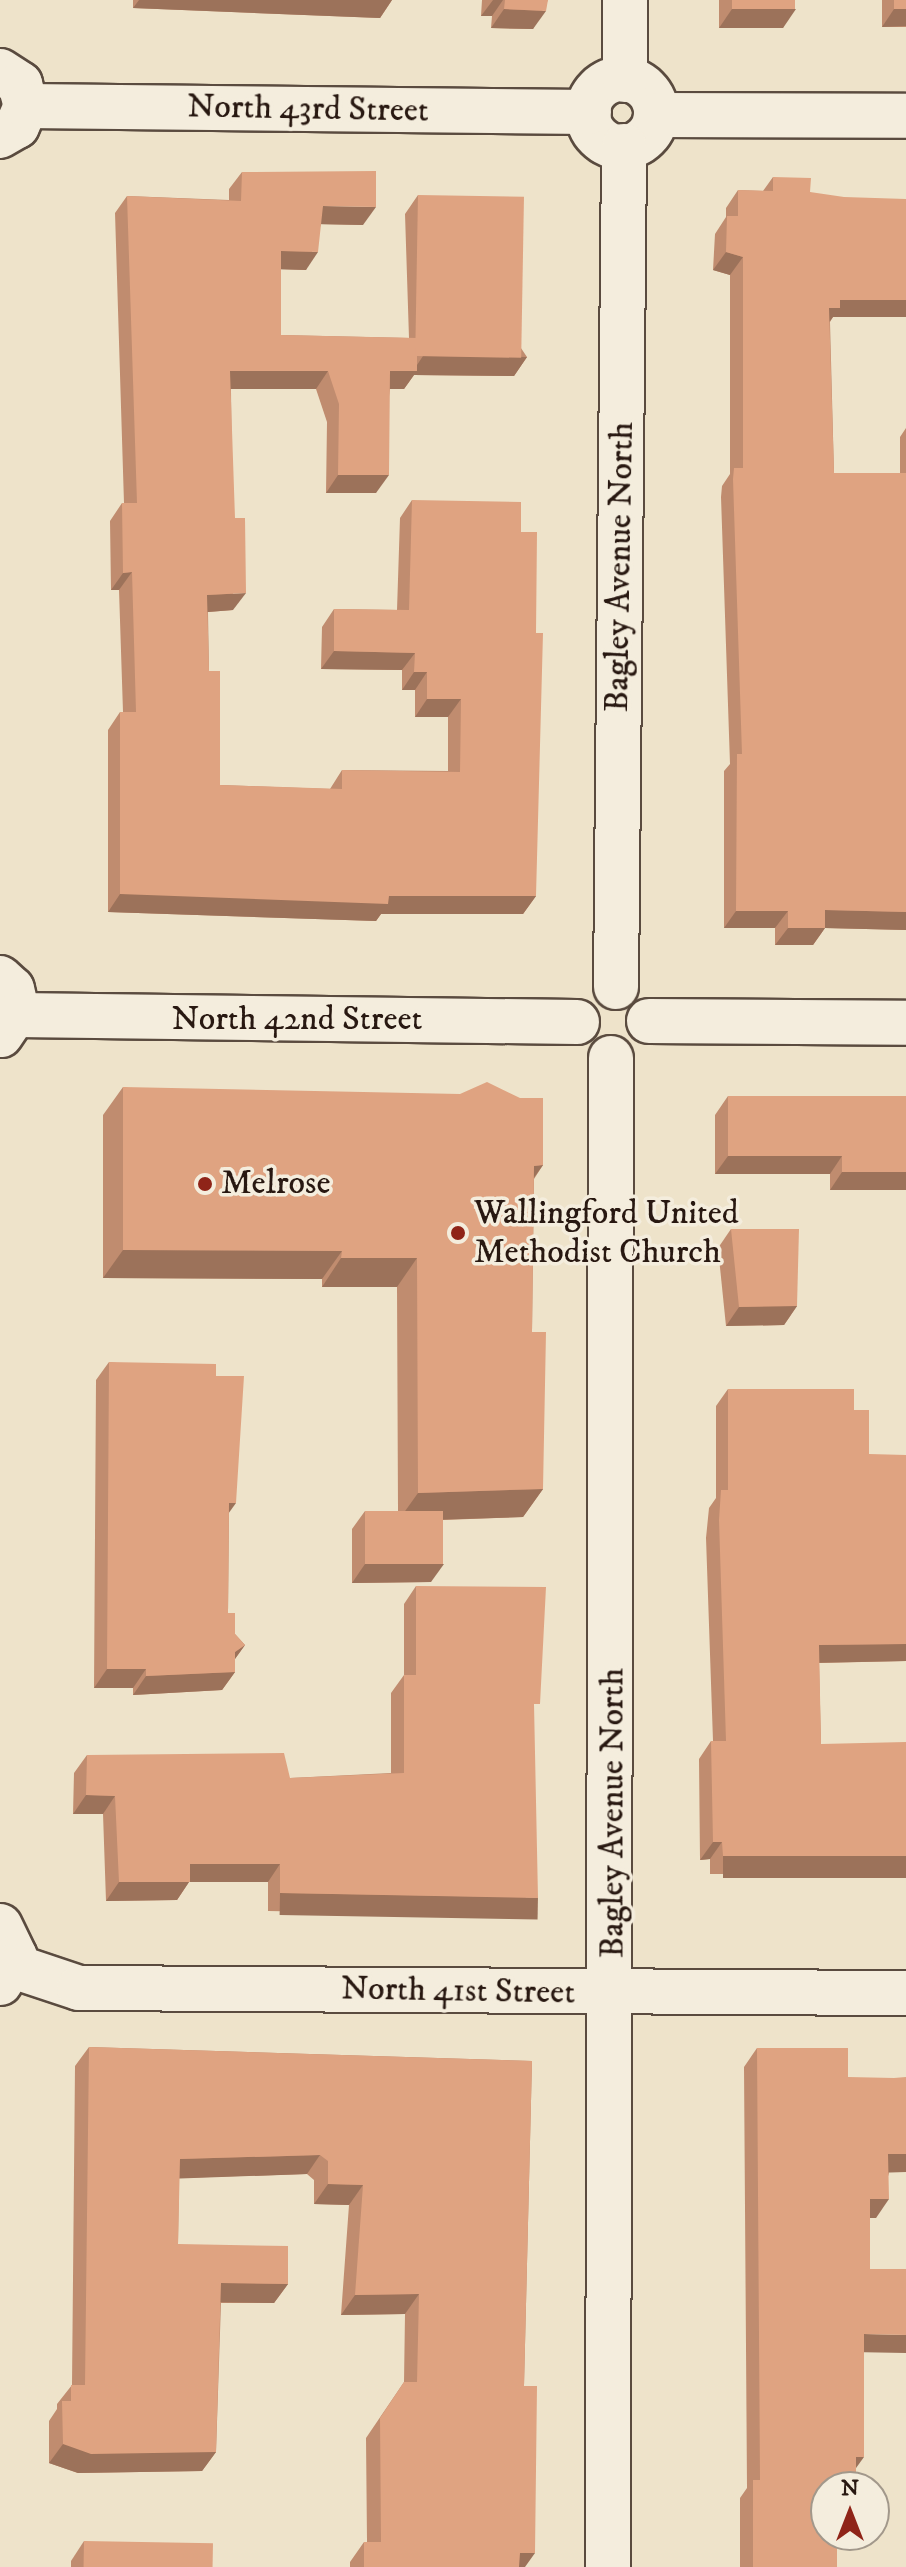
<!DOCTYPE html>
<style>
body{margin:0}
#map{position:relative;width:906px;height:2567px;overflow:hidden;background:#eee3ca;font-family:"IM FELL DW Pica",serif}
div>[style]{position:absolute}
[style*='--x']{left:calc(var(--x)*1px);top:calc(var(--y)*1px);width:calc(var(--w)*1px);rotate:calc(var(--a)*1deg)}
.roads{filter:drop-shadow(2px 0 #5a4b3f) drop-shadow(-2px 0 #5a4b3f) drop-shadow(0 2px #5a4b3f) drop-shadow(0 -2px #5a4b3f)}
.minor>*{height:44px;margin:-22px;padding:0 22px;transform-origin:22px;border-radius:22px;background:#f4eddd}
.minor>.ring{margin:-22px;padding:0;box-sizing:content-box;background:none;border:44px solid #f4eddd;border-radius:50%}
.wall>*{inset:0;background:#c08c6f;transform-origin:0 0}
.shaded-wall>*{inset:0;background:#9c725a;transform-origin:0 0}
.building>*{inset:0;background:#dfa381;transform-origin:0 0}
.dots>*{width:22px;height:22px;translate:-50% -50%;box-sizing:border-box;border:4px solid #f4eddd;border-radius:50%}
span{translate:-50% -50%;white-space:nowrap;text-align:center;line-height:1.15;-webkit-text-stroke:7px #f4eddd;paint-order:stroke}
.street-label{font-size:34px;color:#281811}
.poi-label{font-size:34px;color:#281811}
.left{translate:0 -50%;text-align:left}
.north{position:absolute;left:810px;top:2471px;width:80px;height:80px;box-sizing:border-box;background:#f4eddd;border:2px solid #a2988b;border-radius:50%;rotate:0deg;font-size:22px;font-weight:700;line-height:32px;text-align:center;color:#281811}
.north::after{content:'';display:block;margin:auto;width:28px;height:36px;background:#8f2418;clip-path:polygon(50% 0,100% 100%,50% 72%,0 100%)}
</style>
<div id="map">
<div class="roads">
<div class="minor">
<div style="--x:0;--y:71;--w:24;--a:33"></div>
<div style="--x:20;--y:84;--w:23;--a:75"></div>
<div style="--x:26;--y:106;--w:22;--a:114"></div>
<div style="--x:17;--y:126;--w:20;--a:150"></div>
<div class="ring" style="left:588px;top:79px;width:24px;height:24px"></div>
<div style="--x:625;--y:80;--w:80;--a:-90"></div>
<div style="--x:26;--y:106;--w:563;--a:0.61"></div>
<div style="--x:656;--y:115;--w:250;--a:0.2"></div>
<div style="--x:0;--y:978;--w:16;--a:43"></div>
<div style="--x:12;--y:989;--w:23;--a:77"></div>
<div style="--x:17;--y:1011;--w:29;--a:124"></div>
<div style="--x:616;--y:987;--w:841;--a:-89.45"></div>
<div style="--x:17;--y:1015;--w:560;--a:0.72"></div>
<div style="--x:649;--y:1021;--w:257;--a:0.4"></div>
<div style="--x:0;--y:1926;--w:34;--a:64"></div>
<div style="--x:15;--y:1957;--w:30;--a:120"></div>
<div style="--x:13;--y:1966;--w:70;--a:18.4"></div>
<div style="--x:79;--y:1988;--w:827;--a:0.35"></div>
<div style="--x:608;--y:2567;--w:1509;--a:-89.89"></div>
</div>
</div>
<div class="wall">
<div style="clip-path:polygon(133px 0,392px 0,380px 18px,133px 8px)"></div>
<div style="clip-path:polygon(482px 0,548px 0,533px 29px,491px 28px,492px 16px,481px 16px)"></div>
<div style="clip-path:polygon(719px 0,795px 0,783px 28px,719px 28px)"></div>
<div style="left:882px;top:0;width:24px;height:27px"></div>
<div style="clip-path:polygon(242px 172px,363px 225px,321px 224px,306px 270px,281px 269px,281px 335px,409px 338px,405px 214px,418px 195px,527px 357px,514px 376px,414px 375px,404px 389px,390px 389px,376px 493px,326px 493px,327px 422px,316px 389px,231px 389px,233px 610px,208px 612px,209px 671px,220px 785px,330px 789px,342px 770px,448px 771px,448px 717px,415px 717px,415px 690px,402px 690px,402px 670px,321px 669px,322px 627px,334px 609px,397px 610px,400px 518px,412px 500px,521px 532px,536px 633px,536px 896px,523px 914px,381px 914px,376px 921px,108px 912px,108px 730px,120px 712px,123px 712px,119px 590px,111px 590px,110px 521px,122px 503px,124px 503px,115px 213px,127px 196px,229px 200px,229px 189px)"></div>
<div style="clip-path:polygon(773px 177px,810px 192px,906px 317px,833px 317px,830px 322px,834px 473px,900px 473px,900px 437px,906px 428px,906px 930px,825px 928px,813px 945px,775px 945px,775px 928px,724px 928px,724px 771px,730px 764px,721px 497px,722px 486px,730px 474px,730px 275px,713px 270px,715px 234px,726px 217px,726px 208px,738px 190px,763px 191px)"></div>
<div style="clip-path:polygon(123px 1087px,543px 1165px,534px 1179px,532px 1332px,543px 1489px,523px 1517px,443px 1520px,431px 1582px,352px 1583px,352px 1529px,365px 1511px,398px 1511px,397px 1287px,322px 1287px,322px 1279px,103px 1278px,103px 1115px)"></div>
<div style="clip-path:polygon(728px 1096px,906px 1096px,906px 1190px,830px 1190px,830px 1174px,715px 1174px,715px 1115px)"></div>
<div style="clip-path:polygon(731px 1229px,797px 1306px,784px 1325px,726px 1326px,718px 1248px)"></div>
<div style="clip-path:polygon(109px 1362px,216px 1376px,229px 1513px,228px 1613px,235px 1634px,245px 1645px,235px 1659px,235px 1672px,222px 1690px,133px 1695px,133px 1688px,94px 1688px,96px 1380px)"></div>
<div style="clip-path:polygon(728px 1389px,854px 1410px,869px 1454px,906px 1661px,819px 1663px,821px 1744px,906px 1874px,710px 1874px,710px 1859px,700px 1860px,699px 1759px,711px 1741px,713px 1741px,706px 1538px,709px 1508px,716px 1498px,716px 1406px)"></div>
<div style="clip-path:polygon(416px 1586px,534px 1713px,525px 1916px,268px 1911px,268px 1882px,189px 1882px,177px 1900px,106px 1901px,103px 1814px,73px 1814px,74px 1773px,87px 1755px,290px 1778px,391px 1773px,391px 1693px,404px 1675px,404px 1604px)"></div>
<div style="clip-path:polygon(89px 2047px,532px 2061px,524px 2386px,525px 2567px,350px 2567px,350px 2562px,364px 2542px,367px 2542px,366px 2438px,404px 2382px,405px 2314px,341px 2315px,349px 2205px,314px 2204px,314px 2180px,307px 2174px,179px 2178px,178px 2244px,288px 2284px,274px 2303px,221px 2303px,216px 2452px,202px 2471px,78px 2473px,49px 2463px,49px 2421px,57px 2409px,57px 2404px,72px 2385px,75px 2066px)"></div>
<div style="clip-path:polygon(757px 2048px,848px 2077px,889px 2173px,876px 2218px,870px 2218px,864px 2353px,826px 2487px,837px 2567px,740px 2567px,740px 2498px,747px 2488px,744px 2067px)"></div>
<div style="clip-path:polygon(84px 2541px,212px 2567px,71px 2567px,71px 2561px)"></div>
</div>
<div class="shaded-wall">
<div style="clip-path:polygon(139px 0,392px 0,380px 18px,133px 8px)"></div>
<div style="clip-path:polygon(493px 0,503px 0,492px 16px,481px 16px)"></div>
<div style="clip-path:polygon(504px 9px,546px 11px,533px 29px,491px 28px)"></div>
<div style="clip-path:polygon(732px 9px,796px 9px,783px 28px,719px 28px)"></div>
<div style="clip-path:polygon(894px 9px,906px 9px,906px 26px,882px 27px)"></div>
<div style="clip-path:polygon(323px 206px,376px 207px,363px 225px,311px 224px)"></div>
<div style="clip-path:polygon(281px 251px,318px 252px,306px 270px,269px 269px)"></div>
<div style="clip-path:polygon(726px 252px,743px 257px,730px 275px,713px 270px)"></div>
<div style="clip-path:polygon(840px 300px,906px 300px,906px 317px,833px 317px,827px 325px,829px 308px)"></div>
<div style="clip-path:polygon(423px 356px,527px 357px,514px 376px,414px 375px,404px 389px,378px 389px,390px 371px,413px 371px)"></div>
<div style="clip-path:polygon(230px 371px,328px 371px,316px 389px,218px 389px)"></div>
<div style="clip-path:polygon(338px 475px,389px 475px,376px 493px,326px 493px)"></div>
<div style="clip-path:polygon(132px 572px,119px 590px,111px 590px,123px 573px)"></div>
<div style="clip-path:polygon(246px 593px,233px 610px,195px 613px,207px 595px)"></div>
<div style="clip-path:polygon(334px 651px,415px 653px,402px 670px,321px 669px)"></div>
<div style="clip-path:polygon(414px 672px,427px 672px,415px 690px,402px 690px)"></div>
<div style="clip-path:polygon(427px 699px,461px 699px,448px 717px,415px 717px)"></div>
<div style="clip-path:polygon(120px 894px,389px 896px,536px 896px,523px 914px,381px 914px,376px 921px,108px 912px)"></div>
<div style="clip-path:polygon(825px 910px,906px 912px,906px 930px,825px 928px,813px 945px,775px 945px,788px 928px)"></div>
<div style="clip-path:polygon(736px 911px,788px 911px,775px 928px,724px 928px)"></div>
<div style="clip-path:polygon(728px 1156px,842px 1156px,830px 1174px,715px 1174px)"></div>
<div style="clip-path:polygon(543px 1165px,523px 1193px,534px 1166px)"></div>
<div style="clip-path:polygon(842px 1172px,906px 1172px,906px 1190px,830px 1190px)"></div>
<div style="clip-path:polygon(123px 1250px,342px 1251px,322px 1279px,103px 1278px)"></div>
<div style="clip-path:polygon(341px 1258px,417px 1258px,397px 1287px,322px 1287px)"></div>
<div style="clip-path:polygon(797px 1306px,784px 1325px,726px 1326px,739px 1307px)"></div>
<div style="clip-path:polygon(543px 1489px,523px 1517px,398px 1521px,418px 1493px)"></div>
<div style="clip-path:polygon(229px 1503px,236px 1503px,223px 1521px)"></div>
<div style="clip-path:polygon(365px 1564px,444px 1564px,431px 1582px,352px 1583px)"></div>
<div style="clip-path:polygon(906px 1644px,906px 1661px,807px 1663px,819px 1645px)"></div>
<div style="clip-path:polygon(245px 1645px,232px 1663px,235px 1652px)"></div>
<div style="clip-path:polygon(107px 1669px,146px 1669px,133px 1688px,94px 1688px)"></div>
<div style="clip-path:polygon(235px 1672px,222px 1690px,133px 1695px,146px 1676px)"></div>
<div style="clip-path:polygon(86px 1795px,115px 1796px,103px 1814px,73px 1814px)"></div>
<div style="clip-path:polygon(713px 1842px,722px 1842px,710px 1859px,700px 1860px)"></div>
<div style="left:723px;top:1856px;width:183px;height:22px"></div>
<div style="clip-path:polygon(190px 1864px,280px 1864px,268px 1882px,189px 1882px,177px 1900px,106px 1901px,119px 1882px)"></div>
<div style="left:280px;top:1893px;width:258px;height:22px;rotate:1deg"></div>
<div style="clip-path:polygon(888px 2154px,906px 2154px,906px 2172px,875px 2173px)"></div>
<div style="clip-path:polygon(320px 2155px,307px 2174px,166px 2179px,180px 2159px)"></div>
<div style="clip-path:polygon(328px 2184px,363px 2185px,349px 2205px,314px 2204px)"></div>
<div style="clip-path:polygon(870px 2199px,889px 2199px,876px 2218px,857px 2218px)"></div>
<div style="clip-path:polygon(221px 2283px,288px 2284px,274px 2303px,208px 2302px)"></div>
<div style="clip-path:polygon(419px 2294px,405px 2314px,341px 2315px,355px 2295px)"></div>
<div style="clip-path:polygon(864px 2334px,906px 2335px,906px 2353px,851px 2352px)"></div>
<div style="clip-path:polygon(63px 2444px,216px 2452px,202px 2471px,78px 2473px,49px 2463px)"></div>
<div style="clip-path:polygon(856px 2457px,864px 2457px,851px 2475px)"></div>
<div style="clip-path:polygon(520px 2553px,535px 2553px,525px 2567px,510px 2567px)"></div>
</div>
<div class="building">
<div style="clip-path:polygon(505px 0,548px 0,546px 11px,504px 9px)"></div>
<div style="left:732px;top:0;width:63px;height:9px"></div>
<div style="left:894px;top:0;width:12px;height:9px"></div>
<div style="clip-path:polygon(376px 171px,376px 207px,323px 206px,318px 252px,281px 251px,281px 335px,417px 338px,417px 371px,390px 371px,389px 475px,338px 475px,339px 404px,328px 371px,230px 371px,235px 518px,245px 518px,246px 593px,207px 595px,209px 671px,220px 671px,220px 785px,342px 789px,342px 770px,460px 772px,461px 699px,427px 699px,427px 672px,414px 672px,415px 653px,334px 651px,334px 609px,409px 610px,412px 500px,521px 502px,521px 532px,537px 532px,536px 633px,543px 633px,536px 896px,389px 896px,388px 904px,120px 894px,120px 712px,136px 712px,132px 572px,123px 573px,122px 503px,137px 503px,127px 196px,241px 201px,242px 172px)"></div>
<div style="clip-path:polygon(773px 177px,811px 178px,810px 192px,844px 197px,906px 199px,906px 300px,840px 300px,840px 308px,829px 308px,834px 473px,906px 473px,906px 912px,825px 910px,825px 928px,788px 928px,788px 911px,736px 911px,737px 754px,742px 754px,733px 479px,734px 468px,743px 468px,743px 257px,726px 252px,727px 216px,738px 216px,738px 190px,773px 191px)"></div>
<div style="left:418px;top:195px;width:106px;height:161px;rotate:1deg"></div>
<div style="clip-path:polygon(487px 1082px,520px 1098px,543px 1098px,543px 1165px,534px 1166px,532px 1332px,546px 1332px,543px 1489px,418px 1493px,417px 1258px,341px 1258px,342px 1251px,123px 1250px,123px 1087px,460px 1094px)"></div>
<div style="clip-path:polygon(728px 1096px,906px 1096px,906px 1172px,842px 1172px,842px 1156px,728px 1156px)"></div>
<div style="clip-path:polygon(731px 1229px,799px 1229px,797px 1306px,739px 1307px)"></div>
<div style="clip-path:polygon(109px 1362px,216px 1364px,216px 1376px,244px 1376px,236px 1503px,229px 1503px,228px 1613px,235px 1613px,235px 1634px,245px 1645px,235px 1652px,235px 1672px,146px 1676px,146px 1669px,107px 1669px)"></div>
<div style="clip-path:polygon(728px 1389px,854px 1389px,854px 1410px,869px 1410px,869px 1454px,906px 1455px,906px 1644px,819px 1645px,821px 1744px,906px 1742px,906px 1856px,723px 1856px,722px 1842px,713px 1842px,711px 1741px,726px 1741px,719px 1520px,721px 1490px,728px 1490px)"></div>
<div style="left:365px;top:1511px;width:78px;height:53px"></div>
<div style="clip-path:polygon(416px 1586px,546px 1587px,540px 1704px,534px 1704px,538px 1898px,280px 1893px,280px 1864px,190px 1864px,190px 1882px,119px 1882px,115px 1796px,86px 1795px,87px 1755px,284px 1753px,290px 1778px,404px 1773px,404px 1675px,416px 1675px)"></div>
<div style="clip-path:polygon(89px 2047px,532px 2061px,524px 2386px,537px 2386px,535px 2553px,520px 2553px,519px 2567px,364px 2567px,364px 2542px,381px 2542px,380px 2418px,404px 2382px,417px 2382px,419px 2294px,355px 2295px,363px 2185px,328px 2184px,328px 2161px,320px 2155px,180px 2159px,178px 2244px,288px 2246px,288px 2284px,221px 2283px,216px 2452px,91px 2454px,63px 2444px,62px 2401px,71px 2401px,71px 2385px,85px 2385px)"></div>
<div style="clip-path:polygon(757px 2048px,848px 2048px,848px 2077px,894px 2078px,906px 2077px,906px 2154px,888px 2154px,889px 2199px,870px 2199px,870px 2269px,906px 2269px,906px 2335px,864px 2334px,864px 2457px,856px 2457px,856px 2487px,826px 2487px,826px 2535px,837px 2535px,837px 2567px,753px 2567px,753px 2480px,760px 2480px)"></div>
<div style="left:84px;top:2541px;width:129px;height:26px;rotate:1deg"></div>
</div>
<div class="dots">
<div style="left:205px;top:1184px;background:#8f2418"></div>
<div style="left:458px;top:1233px;background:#8f2418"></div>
</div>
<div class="street-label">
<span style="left:308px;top:109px;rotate:1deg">North 43rd Street</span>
<span style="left:620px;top:567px;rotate:-89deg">Bagley Avenue North</span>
<span style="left:297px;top:1020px">North 42nd Street</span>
<span style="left:613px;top:1813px;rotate:-90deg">Bagley Avenue North</span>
<span style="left:458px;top:1991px;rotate:1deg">North 41st Street</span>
</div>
<div class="poi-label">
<span class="left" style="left:221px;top:1184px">Melrose</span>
<span class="left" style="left:474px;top:1233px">Wallingford United<br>Methodist Church</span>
</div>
<div class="north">N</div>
</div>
